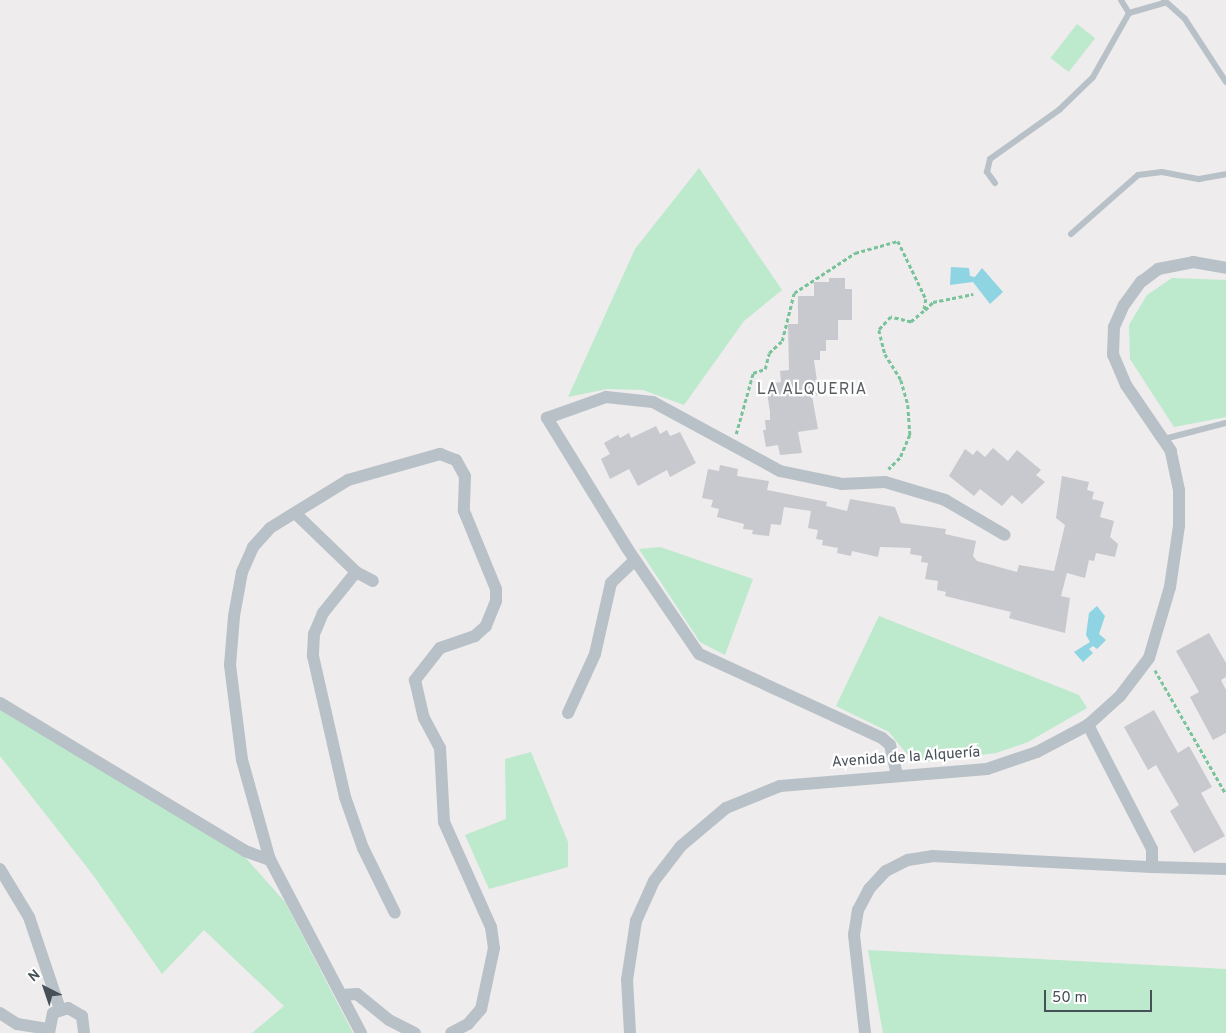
<!DOCTYPE html>
<meta charset="utf-8">
<style>
body{margin:0}
#map{position:relative;width:1226px;height:1033px;overflow:hidden;background:#eeecec;font-family:Overpass,sans-serif}
div>[style]{position:absolute}
[style*='--x']{left:calc(var(--x)*1px);top:calc(var(--y)*1px);width:calc(var(--w)*1px);rotate:calc(var(--a)*1deg)}
.green>*{inset:0;background:#bde9cc;transform-origin:0 0}
.water>*{inset:0;background:#8ed4e2}
.building>*{inset:0;background:#c7c9ce}
.path>*{height:2.5px;margin-top:-1.25px;transform-origin:0;background:repeating-linear-gradient(90deg,#79c39b 0 4px,transparent 0 6.5px)}
.service>*{height:6px;margin:-3px;padding:0 3px;transform-origin:3px;border-radius:3px;background:#b8c1c7}
.minor>*{height:12px;margin:-6px;padding:0 6px;transform-origin:6px;border-radius:6px;background:#b8c1c7}
span{translate:-50% -50%;white-space:nowrap;text-align:center;line-height:1.15;-webkit-text-stroke:4.5px #fff;paint-order:stroke}
.street-label{font-size:15px;color:#465057}
.neighbourhood-label{font-size:16px;color:#595c60;letter-spacing:1px}
.north{position:absolute;left:20px;top:963px;width:50px;height:50px;-webkit-text-stroke:4px #fff;paint-order:stroke;rotate:319deg;font-size:14px;font-weight:700;line-height:20px;text-align:center;color:#465057}
.north::after{content:'';display:block;margin:auto;width:18px;height:22px;background:#465057;clip-path:polygon(50% 0,100% 100%,50% 72%,0 100%)}
.scale{position:absolute;left:1044px;top:990px;width:108px;height:22px;box-sizing:border-box;border:2px solid #465057;border-top:0;padding-left:6px;font-size:15px;line-height:18px;white-space:nowrap;color:#465057;-webkit-text-stroke:4px #fff;paint-order:stroke}
</style>
<div id="map">
<div class="green">
<div style="left:1077px;top:24px;width:23px;height:43px;rotate:38deg"></div>
<div style="clip-path:polygon(699px 168px,782px 290px,744px 321px,684px 405px,643px 390px,607px 389px,568px 397px,635px 249px)"></div>
<div style="clip-path:polygon(1172px 278px,1226px 280px,1226px 417px,1174px 427px,1130px 359px,1129px 325px,1147px 295px)"></div>
<div style="clip-path:polygon(660px 547px,753px 579px,725px 655px,700px 642px,639px 549px)"></div>
<div style="clip-path:polygon(879px 616px,1079px 695px,1087px 708px,1028px 742px,996px 753px,914px 763px,889px 732px,836px 706px)"></div>
<div style="clip-path:polygon(0 708px,244px 856px,285px 902px,353px 1033px,252px 1033px,284px 1006px,204px 930px,162px 974px,93px 875px,0 756px)"></div>
<div style="clip-path:polygon(531px 752px,568px 842px,568px 867px,489px 889px,465px 835px,506px 819px,505px 759px)"></div>
<div style="clip-path:polygon(868px 950px,1226px 969px,1226px 1033px,883px 1033px)"></div>
</div>
<div class="water">
<div style="clip-path:polygon(951px 267px,969px 268px,970px 276px,975px 277px,982px 268px,1003px 292px,990px 304px,973px 282px,950px 285px)"></div>
<div style="clip-path:polygon(1097px 606px,1105px 616px,1099px 634px,1106px 640px,1097px 649px,1093px 646px,1089px 649px,1093px 653px,1083px 662px,1074px 652px,1090px 642px,1086px 635px,1089px 613px)"></div>
</div>
<div class="building">
<div style="clip-path:polygon(829px 278px,845px 278px,845px 289px,852px 289px,852px 320px,838px 320px,838px 340px,826px 340px,826px 351px,820px 351px,820px 360px,814px 360px,819px 395px,812px 396px,818px 429px,798px 432px,802px 453px,780px 455px,778px 445px,766px 447px,763px 430px,766px 430px,765px 420px,770px 420px,770px 412px,767px 392px,775px 390px,774px 383px,781px 382px,780px 371px,789px 370px,788px 324px,798px 324px,798px 296px,814px 296px,814px 282px,829px 282px)"></div>
<div style="clip-path:polygon(656px 426px,660px 434px,667px 430px,670px 436px,680px 432px,696px 463px,670px 477px,667px 470px,638px 486px,629px 469px,610px 479px,601px 459px,610px 454px,604px 443px,618px 435px,620px 438px,629px 433px,631px 438px)"></div>
<div style="clip-path:polygon(993px 448px,1008px 461px,1017px 450px,1041px 470px,1036px 475px,1045px 482px,1022px 504px,1012px 495px,1002px 506px,980px 489px,974px 496px,949px 476px,965px 449px,973px 455px,977px 450px,985px 457px)"></div>
<div style="clip-path:polygon(720px 465px,738px 469px,737px 476px,769px 481px,767px 490px,827px 502px,826px 506px,847px 511px,850px 499px,895px 507px,901px 523px,946px 529px,945px 534px,976px 541px,973px 556px,977px 561px,1017px 572px,1019px 565px,1054px 571px,1065px 525px,1056px 518px,1062px 476px,1089px 482px,1087px 490px,1094px 492px,1092px 499px,1104px 502px,1100px 517px,1114px 521px,1110px 537px,1118px 544px,1115px 557px,1096px 553px,1094px 561px,1089px 560px,1085px 578px,1067px 573px,1061px 596px,1070px 598px,1065px 633px,1009px 618px,1011px 612px,945px 596px,946px 592px,937px 590px,938px 581px,925px 579px,928px 563px,921px 562px,922px 556px,910px 554px,911px 548px,880px 547px,878px 557px,852px 551px,851px 556px,837px 553px,838px 548px,822px 545px,823px 540px,816px 539px,818px 530px,808px 528px,811px 511px,784px 507px,781px 525px,771px 524px,769px 536px,752px 534px,753px 530px,743px 529px,744px 524px,717px 517px,719px 509px,711px 507px,713px 500px,702px 498px,708px 469px,719px 471px)"></div>
<div style="clip-path:polygon(1209px 633px,1226px 663px,1226px 677px,1221px 680px,1226px 690px,1226px 733px,1213px 740px,1190px 697px,1199px 692px,1176px 651px)"></div>
<div style="clip-path:polygon(1154px 710px,1178px 753px,1189px 746px,1212px 787px,1201px 793px,1225px 836px,1194px 853px,1170px 811px,1179px 805px,1156px 765px,1148px 770px,1124px 727px)"></div>
</div>
<div class="path">
<div style="--x:925;--y:310;--w:11;--a:-45"></div>
<div style="--x:933;--y:302;--w:41;--a:-11.3"></div>
<div style="--x:736;--y:434;--w:63;--a:-74.4"></div>
<div style="--x:753;--y:373;--w:13;--a:-18"></div>
<div style="--x:765;--y:369;--w:16;--a:-76"></div>
<div style="--x:769;--y:353;--w:18;--a:-43"></div>
<div style="--x:782;--y:341;--w:49;--a:-76"></div>
<div style="--x:794;--y:293;--w:73;--a:-33.3"></div>
<div style="--x:855;--y:253;--w:45;--a:-15.6"></div>
<div style="--x:898;--y:241;--w:64;--a:64.2"></div>
<div style="--x:926;--y:299;--w:12;--a:99"></div>
<div style="--x:924;--y:311;--w:17;--a:140"></div>
<div style="--x:911;--y:322;--w:21;--a:-166"></div>
<div style="--x:891;--y:317;--w:18;--a:133"></div>
<div style="--x:879;--y:330;--w:25;--a:76"></div>
<div style="--x:885;--y:354;--w:31;--a:58"></div>
<div style="--x:901;--y:380;--w:26;--a:74"></div>
<div style="--x:908;--y:405;--w:30;--a:86"></div>
<div style="--x:910;--y:435;--w:25;--a:113"></div>
<div style="--x:900;--y:458;--w:16;--a:135"></div>
<div style="--x:1155;--y:670;--w:143;--a:60.2"></div>
</div>
<div class="service">
<div style="--x:1164;--y:0;--w:28;--a:42"></div>
<div style="--x:1185;--y:19;--w:75;--a:56.9"></div>
<div style="--x:1129;--y:13;--w:37;--a:-16"></div>
<div style="--x:995;--y:183;--w:14;--a:-126"></div>
<div style="--x:987;--y:172;--w:13;--a:-77"></div>
<div style="--x:990;--y:159;--w:85;--a:-35.4"></div>
<div style="--x:1059;--y:110;--w:47;--a:-44.1"></div>
<div style="--x:1093;--y:77;--w:73;--a:-60.6"></div>
<div style="--x:1129;--y:13;--w:15;--a:-122"></div>
<div style="--x:1071;--y:234;--w:89;--a:-41.4"></div>
<div style="--x:1138;--y:175;--w:24;--a:-7"></div>
<div style="--x:1162;--y:172;--w:38;--a:11"></div>
<div style="--x:1199;--y:179;--w:27;--a:-10"></div>
<div style="--x:1164;--y:439;--w:64;--a:-14.5"></div>
</div>
<div class="minor">
<div style="--x:295;--y:513;--w:85;--a:44"></div>
<div style="--x:356;--y:572;--w:19;--a:28"></div>
<div style="--x:356;--y:572;--w:53;--a:128.8"></div>
<div style="--x:323;--y:613;--w:23;--a:113"></div>
<div style="--x:314;--y:634;--w:22;--a:93"></div>
<div style="--x:313;--y:656;--w:145;--a:77.2"></div>
<div style="--x:345;--y:797;--w:54;--a:70.6"></div>
<div style="--x:363;--y:848;--w:72;--a:63.8"></div>
<div style="--x:0;--y:703;--w:286;--a:31.1"></div>
<div style="--x:245;--y:851;--w:27;--a:20"></div>
<div style="--x:568;--y:713;--w:65;--a:-65.4"></div>
<div style="--x:595;--y:654;--w:73;--a:-77.3"></div>
<div style="--x:611;--y:583;--w:33;--a:-44"></div>
<div style="--x:897;--y:775;--w:31;--a:-103"></div>
<div style="--x:890;--y:745;--w:11;--a:-139"></div>
<div style="--x:882;--y:738;--w:201;--a:-155.3"></div>
<div style="--x:699;--y:654;--w:128;--a:-124.2"></div>
<div style="--x:627;--y:548;--w:153;--a:-121.6"></div>
<div style="--x:547;--y:418;--w:63;--a:-19.6"></div>
<div style="--x:606;--y:397;--w:47;--a:6.1"></div>
<div style="--x:653;--y:402;--w:145;--a:28.5"></div>
<div style="--x:780;--y:471;--w:63;--a:11.8"></div>
<div style="--x:842;--y:484;--w:43;--a:-2.7"></div>
<div style="--x:885;--y:482;--w:63;--a:16.7"></div>
<div style="--x:945;--y:500;--w:69;--a:30.3"></div>
<div style="--x:1152;--y:867;--w:74;--a:1.5"></div>
<div style="--x:0;--y:869;--w:56;--a:58.9"></div>
<div style="--x:29;--y:917;--w:97;--a:71.4"></div>
<div style="--x:342;--y:995;--w:15;--a:-4"></div>
<div style="--x:357;--y:994;--w:41;--a:39.1"></div>
<div style="--x:389;--y:1020;--w:29;--a:27"></div>
<div style="--x:0;--y:1013;--w:20;--a:33"></div>
<div style="--x:17;--y:1024;--w:31;--a:9"></div>
<div style="--x:49;--y:1033;--w:20;--a:-79"></div>
<div style="--x:53;--y:1013;--w:16;--a:-18"></div>
<div style="--x:68;--y:1008;--w:16;--a:30"></div>
<div style="--x:82;--y:1016;--w:17;--a:83"></div>
<div style="--x:361;--y:1033;--w:195;--a:-117.7"></div>
<div style="--x:270;--y:860;--w:104;--a:-105.6"></div>
<div style="--x:242;--y:760;--w:96;--a:-97.2"></div>
<div style="--x:230;--y:665;--w:49;--a:-85.3"></div>
<div style="--x:234;--y:616;--w:45;--a:-79.7"></div>
<div style="--x:242;--y:572;--w:27;--a:-66"></div>
<div style="--x:253;--y:547;--w:25;--a:-48"></div>
<div style="--x:270;--y:528;--w:92;--a:-31.6"></div>
<div style="--x:348;--y:480;--w:96;--a:-15.8"></div>
<div style="--x:440;--y:454;--w:17;--a:21"></div>
<div style="--x:456;--y:460;--w:18;--a:61"></div>
<div style="--x:465;--y:476;--w:35;--a:92"></div>
<div style="--x:464;--y:511;--w:84;--a:67.7"></div>
<div style="--x:496;--y:589;--w:12;--a:90"></div>
<div style="--x:496;--y:601;--w:27;--a:112"></div>
<div style="--x:486;--y:626;--w:15;--a:138"></div>
<div style="--x:475;--y:636;--w:37;--a:161"></div>
<div style="--x:440;--y:648;--w:41;--a:128"></div>
<div style="--x:415;--y:680;--w:39;--a:77"></div>
<div style="--x:424;--y:718;--w:34;--a:62"></div>
<div style="--x:440;--y:748;--w:74;--a:86.9"></div>
<div style="--x:444;--y:822;--w:115;--a:65.9"></div>
<div style="--x:491;--y:927;--w:21;--a:82"></div>
<div style="--x:494;--y:948;--w:62;--a:102"></div>
<div style="--x:481;--y:1009;--w:20;--a:131"></div>
<div style="--x:468;--y:1024;--w:19;--a:152"></div>
<div style="--x:630;--y:1033;--w:53;--a:-93.2"></div>
<div style="--x:627;--y:980;--w:60;--a:-81.3"></div>
<div style="--x:636;--y:921;--w:44;--a:-65.8"></div>
<div style="--x:654;--y:881;--w:44;--a:-52.4"></div>
<div style="--x:681;--y:846;--w:59;--a:-40.2"></div>
<div style="--x:726;--y:808;--w:58;--a:-22.2"></div>
<div style="--x:780;--y:786;--w:208;--a:-4.7"></div>
<div style="--x:987;--y:769;--w:53;--a:-18.8"></div>
<div style="--x:1037;--y:752;--w:58;--a:-27.9"></div>
<div style="--x:1088;--y:725;--w:43;--a:-42.2"></div>
<div style="--x:1120;--y:696;--w:48;--a:-52.7"></div>
<div style="--x:1149;--y:658;--w:74;--a:-73.5"></div>
<div style="--x:1170;--y:587;--w:62;--a:-81.6"></div>
<div style="--x:1179;--y:526;--w:36;--a:-90"></div>
<div style="--x:1179;--y:490;--w:40;--a:-102"></div>
<div style="--x:1171;--y:451;--w:80;--a:-124.3"></div>
<div style="--x:1126;--y:385;--w:33;--a:-113"></div>
<div style="--x:1113;--y:355;--w:28;--a:-88"></div>
<div style="--x:1114;--y:327;--w:24;--a:-66"></div>
<div style="--x:1124;--y:305;--w:29;--a:-54"></div>
<div style="--x:1141;--y:282;--w:21;--a:-37"></div>
<div style="--x:1158;--y:269;--w:36;--a:-11"></div>
<div style="--x:1193;--y:262;--w:34;--a:10"></div>
<div style="--x:865;--y:1033;--w:99;--a:-96.4"></div>
<div style="--x:854;--y:935;--w:25;--a:-81"></div>
<div style="--x:858;--y:910;--w:24;--a:-62"></div>
<div style="--x:869;--y:889;--w:25;--a:-47"></div>
<div style="--x:886;--y:871;--w:25;--a:-27"></div>
<div style="--x:908;--y:860;--w:24;--a:-9"></div>
<div style="--x:932;--y:856;--w:220;--a:2.9"></div>
<div style="--x:1152;--y:867;--w:18;--a:-90"></div>
<div style="--x:1152;--y:849;--w:140;--a:-117.3"></div>
</div>
<div class="street-label">
<span style="left:906px;top:758px;rotate:-4deg">Avenida de la Alquería</span>
</div>
<div class="neighbourhood-label">
<span style="left:812px;top:390px">LA ALQUERIA</span>
</div>
<div class="north">N</div>
<div class="scale">50 m</div>
</div>
